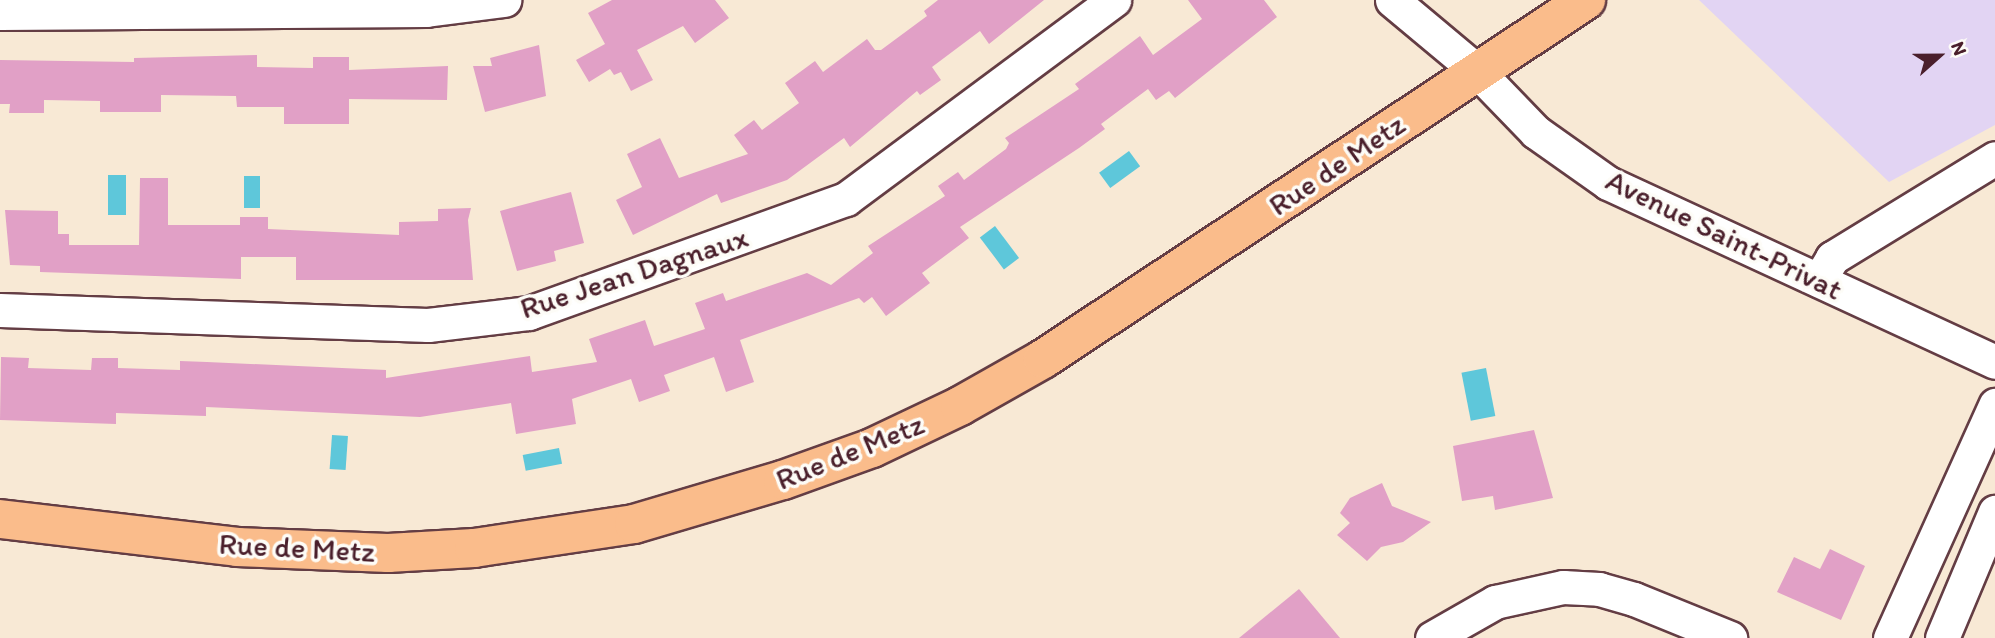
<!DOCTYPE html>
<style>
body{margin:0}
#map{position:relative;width:1995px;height:638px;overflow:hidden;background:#f8e9d5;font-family:Itim,sans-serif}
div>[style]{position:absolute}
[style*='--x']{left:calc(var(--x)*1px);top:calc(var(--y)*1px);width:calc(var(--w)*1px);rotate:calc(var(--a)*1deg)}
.built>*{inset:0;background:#e2d4f3}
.water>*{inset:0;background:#5ec7da;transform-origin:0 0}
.building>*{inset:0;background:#e1a0c6}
.roads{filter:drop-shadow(2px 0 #643d44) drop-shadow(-2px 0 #643d44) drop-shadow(0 2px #643d44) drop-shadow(0 -2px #643d44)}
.minor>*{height:33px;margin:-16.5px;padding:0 16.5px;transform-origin:16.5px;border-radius:16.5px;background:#fff}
.major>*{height:38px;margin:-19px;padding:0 19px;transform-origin:19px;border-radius:19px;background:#fabc8b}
span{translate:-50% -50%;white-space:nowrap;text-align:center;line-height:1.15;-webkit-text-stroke:7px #fdfcf7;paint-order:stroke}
.street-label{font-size:30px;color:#4a1f2b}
.north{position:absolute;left:1904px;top:21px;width:70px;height:70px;-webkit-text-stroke:5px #fdfcf7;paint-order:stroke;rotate:69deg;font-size:19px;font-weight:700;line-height:28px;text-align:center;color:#4a1f2b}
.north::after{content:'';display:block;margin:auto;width:24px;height:32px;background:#4a1f2b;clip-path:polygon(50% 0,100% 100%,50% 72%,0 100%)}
</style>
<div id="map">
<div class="built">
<div style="clip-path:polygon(1699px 0,1995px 0,1995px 125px,1889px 182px)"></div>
</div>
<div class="water">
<div style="left:1129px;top:151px;width:19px;height:37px;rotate:54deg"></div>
<div style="left:108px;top:175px;width:18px;height:40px"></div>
<div style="left:244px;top:176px;width:16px;height:32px"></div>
<div style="left:995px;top:226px;width:40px;height:19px;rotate:53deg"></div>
<div style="left:1486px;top:368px;width:49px;height:25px;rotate:79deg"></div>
<div style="left:332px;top:435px;width:16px;height:34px;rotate:4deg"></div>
<div style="left:559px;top:448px;width:16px;height:37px;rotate:79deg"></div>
</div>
<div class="building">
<div style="clip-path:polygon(612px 0,715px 0,729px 18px,695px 43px,683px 26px,637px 50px,653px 80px,631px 91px,621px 72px,614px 75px,610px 69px,589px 82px,576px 60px,605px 44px,588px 13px)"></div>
<div style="clip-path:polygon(938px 0,1044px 0,989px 44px,980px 31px,932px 67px,941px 80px,920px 95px,917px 91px,850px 147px,844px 138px,787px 180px,721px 203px,717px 194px,633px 235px,616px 200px,642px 187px,627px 154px,660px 138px,679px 178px,748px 154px,734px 135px,754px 120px,762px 130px,799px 103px,785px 83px,815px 61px,823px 72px,867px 39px,875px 50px,881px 50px,927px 16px,924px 11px)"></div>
<div style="clip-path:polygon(1188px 0,1264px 0,1277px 17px,1175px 98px,1169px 91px,1156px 100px,1148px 89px,1101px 124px,1105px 129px,1079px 148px,960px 227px,969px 238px,922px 273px,930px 283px,886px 316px,872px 297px,864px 303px,859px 298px,740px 340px,754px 382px,726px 392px,714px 357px,664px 375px,670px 391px,639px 402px,631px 379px,572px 399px,576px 424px,516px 434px,511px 403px,420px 417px,206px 407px,206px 416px,116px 413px,116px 424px,0 420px,1px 357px,29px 358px,28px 368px,91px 370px,92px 358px,118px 358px,118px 368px,180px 370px,180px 361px,207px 362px,386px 370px,386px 378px,530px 356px,532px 372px,597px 362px,589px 339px,645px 320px,654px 346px,705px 329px,695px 303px,723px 293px,726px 301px,807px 273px,831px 285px,873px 253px,868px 246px,945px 196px,938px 186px,958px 172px,964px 180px,1006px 149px,1009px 143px,1005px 138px,1079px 89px,1075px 84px,1112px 57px,1140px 36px,1153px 55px,1202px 19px)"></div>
<div style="clip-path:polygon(539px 45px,546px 96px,485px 112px,473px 66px,492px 66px,490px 58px)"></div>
<div style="clip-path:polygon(257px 55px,257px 67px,313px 68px,313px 57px,349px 57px,349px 70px,448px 66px,447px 100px,349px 99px,349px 124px,284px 124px,284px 107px,237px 107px,236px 96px,161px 95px,161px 112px,100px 112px,100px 101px,44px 100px,44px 113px,9px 113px,10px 104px,0 104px,0 60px,134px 62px,134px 58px)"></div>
<div style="clip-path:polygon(140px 178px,168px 178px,168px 225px,240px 225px,240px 217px,268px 217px,268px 229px,399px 235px,399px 222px,438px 221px,438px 209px,471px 208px,468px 220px,473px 280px,296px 280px,296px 257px,241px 257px,241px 279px,40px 272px,40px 266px,10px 265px,5px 210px,58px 211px,58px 234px,69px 234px,69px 245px,139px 245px)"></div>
<div style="clip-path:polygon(571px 192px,584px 243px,554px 251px,556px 261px,517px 271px,500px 211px)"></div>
<div style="clip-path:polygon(1534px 430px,1553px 498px,1495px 510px,1493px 496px,1462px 501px,1453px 446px)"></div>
<div style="clip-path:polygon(1382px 483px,1392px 506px,1431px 522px,1403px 542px,1381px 547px,1367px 561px,1337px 535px,1350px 523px,1340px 513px,1350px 498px)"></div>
<div style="clip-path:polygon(1830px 549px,1865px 566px,1841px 620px,1777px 592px,1794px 557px,1820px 569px)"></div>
<div style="clip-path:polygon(1299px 589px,1340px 638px,1239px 638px)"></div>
</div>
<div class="roads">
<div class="minor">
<div style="--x:1392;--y:0;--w:111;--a:39.9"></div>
<div style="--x:1477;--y:71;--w:85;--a:46"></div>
<div style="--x:1536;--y:132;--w:88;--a:35.3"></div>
<div style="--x:1608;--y:183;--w:426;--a:24.8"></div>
<div style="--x:0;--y:13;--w:426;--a:-0.4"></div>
<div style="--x:426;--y:10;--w:79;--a:-7.3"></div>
<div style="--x:1819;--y:280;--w:26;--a:-59"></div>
<div style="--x:1832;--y:258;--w:191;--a:-31.5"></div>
<div style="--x:0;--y:310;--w:428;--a:2"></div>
<div style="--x:428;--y:325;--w:102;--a:-6.8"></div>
<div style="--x:529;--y:313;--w:337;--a:-19.8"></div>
<div style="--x:846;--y:199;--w:334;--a:-36.6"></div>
<div style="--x:1432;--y:638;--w:73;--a:-29.7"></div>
<div style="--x:1495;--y:602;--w:70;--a:-12.4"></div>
<div style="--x:1563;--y:587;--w:36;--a:3"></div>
<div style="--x:1599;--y:589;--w:36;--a:16"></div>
<div style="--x:1634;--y:599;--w:104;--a:22.1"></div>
<div style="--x:1890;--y:638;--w:256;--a:-65.7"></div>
<div style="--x:1942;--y:638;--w:137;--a:-67.2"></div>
</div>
<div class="major">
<div style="--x:0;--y:519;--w:239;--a:6.7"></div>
<div style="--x:237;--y:547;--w:151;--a:2.3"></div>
<div style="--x:388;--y:553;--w:86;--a:-3.3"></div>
<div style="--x:474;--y:548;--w:162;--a:-8.5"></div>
<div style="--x:634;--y:524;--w:155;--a:-16.5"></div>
<div style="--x:783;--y:480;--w:95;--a:-19.8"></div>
<div style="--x:872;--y:448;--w:98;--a:-25.5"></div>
<div style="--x:960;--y:406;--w:95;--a:-29.5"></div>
<div style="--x:1043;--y:359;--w:651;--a:-33.47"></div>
</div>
</div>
<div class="street-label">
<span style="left:1337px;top:165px;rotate:-34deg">Rue de Metz</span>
<span style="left:1724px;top:235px;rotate:26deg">Avenue Saint-Privat</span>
<span style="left:634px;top:273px;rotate:-18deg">Rue Jean Dagnaux</span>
<span style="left:850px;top:452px;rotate:-22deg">Rue de Metz</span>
<span style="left:297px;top:548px;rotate:3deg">Rue de Metz</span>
</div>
<div class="north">N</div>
</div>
